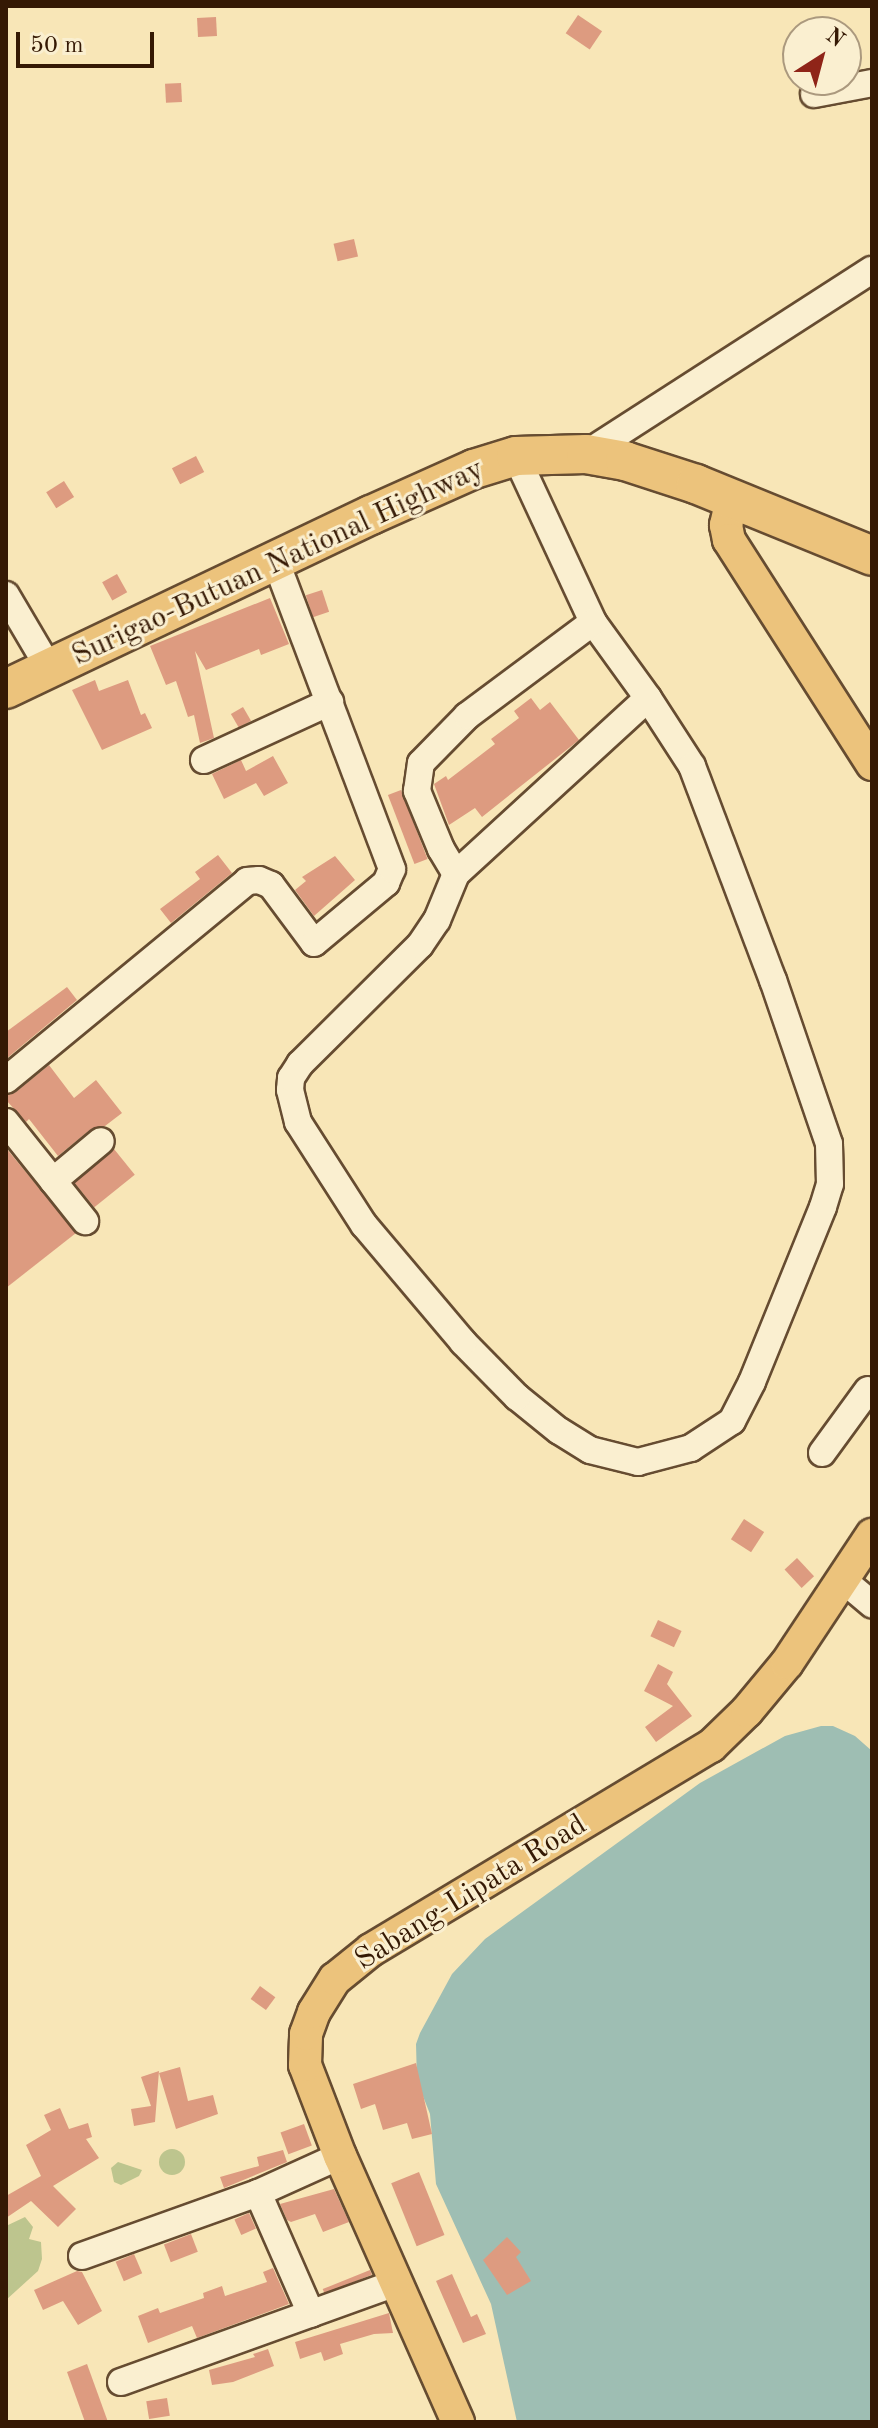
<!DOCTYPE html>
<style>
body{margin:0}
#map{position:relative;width:878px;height:2428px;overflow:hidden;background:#f8e6b7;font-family:"Old Standard TT",serif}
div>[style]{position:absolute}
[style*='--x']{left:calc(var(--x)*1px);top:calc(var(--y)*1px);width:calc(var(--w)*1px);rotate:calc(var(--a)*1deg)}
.green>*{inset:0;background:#bdc58e}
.round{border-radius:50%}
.water>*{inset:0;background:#9ebeb3}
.building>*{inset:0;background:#dd9b80;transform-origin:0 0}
.roads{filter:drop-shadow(2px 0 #664c31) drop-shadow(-2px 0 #664c31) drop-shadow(0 2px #664c31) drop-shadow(0 -2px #664c31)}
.minor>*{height:26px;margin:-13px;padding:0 13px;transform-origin:13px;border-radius:13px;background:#faefd0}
.major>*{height:32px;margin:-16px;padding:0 16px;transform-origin:16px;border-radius:16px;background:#ecc37c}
.highway>*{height:38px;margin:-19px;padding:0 19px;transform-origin:19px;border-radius:19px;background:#ecc37c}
span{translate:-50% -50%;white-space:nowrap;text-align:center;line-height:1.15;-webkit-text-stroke:6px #faefd0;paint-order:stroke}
.street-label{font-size:30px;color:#351904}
.frame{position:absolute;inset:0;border:8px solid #351904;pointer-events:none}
.north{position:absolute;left:782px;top:16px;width:80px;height:80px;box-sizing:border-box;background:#faefd0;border:2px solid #ab997e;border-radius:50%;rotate:36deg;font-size:22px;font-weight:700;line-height:32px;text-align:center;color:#351904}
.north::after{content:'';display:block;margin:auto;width:28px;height:36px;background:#8f2418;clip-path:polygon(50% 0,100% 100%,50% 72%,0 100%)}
.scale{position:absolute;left:16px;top:32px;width:138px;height:36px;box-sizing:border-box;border:4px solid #351904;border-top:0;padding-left:10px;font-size:24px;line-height:28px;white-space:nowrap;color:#351904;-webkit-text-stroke:6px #faefd0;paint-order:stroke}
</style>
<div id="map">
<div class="green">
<div class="round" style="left:159px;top:2149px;width:26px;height:26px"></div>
<div style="clip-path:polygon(118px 2162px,142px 2170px,139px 2176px,121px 2185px,114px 2182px,111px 2168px)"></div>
<div style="clip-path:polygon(25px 2217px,33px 2227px,29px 2239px,41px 2242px,42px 2259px,38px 2271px,6px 2300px,6px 2226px)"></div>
</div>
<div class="water">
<div style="clip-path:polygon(821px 1726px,833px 1726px,855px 1736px,872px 1751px,872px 2422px,517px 2422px,491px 2304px,436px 2184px,430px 2114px,417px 2081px,416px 2044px,420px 2033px,452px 1974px,485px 1939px,700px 1783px,785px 1736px)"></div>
</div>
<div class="building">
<div style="left:578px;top:15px;width:29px;height:22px;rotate:34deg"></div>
<div style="left:216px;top:17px;width:19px;height:19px;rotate:87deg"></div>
<div style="left:181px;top:83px;width:19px;height:16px;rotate:87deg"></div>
<div style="left:354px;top:239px;width:18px;height:21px;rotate:77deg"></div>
<div style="left:196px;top:456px;width:18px;height:27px;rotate:63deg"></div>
<div style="left:64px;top:481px;width:19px;height:21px;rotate:58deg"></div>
<div style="left:117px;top:574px;width:21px;height:17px;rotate:61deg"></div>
<div style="left:322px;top:590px;width:23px;height:17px;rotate:72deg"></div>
<div style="clip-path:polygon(270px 598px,289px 644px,261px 655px,259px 649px,206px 670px,195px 651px,214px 738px,200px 743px,194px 715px,188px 717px,176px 681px,166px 685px,150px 646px)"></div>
<div style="clip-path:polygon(95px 680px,99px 691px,128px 680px,141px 715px,145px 713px,152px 728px,102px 750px,72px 690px)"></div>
<div style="clip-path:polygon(531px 698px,540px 710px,550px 702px,579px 740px,482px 817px,475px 808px,449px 825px,434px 784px,446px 776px,448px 780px,495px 744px,491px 739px,519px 718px,514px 711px)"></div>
<div style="left:243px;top:707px;width:16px;height:14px;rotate:60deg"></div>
<div style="clip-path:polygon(273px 756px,288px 783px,264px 796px,256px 783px,224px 799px,212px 774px,241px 760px,246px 771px)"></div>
<div style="left:401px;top:790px;width:74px;height:14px;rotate:69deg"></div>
<div style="clip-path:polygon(218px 855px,232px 873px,171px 923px,160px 909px,200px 879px,195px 872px)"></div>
<div style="clip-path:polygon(335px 856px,355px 880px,314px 916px,295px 890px,306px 881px,302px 877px)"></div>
<div style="clip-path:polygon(67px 987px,77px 1000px,6px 1059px,6px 1032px)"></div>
<div style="clip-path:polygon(49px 1065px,74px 1098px,96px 1080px,122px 1113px,105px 1126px,91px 1129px,58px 1156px,29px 1119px,26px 1122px,6px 1100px,6px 1096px,16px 1092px)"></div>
<div style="clip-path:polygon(6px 1148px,76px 1233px,6px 1288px)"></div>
<div style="left:114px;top:1149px;width:33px;height:52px;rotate:51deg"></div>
<div style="left:744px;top:1519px;width:24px;height:24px;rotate:33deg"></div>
<div style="left:797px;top:1558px;width:25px;height:17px;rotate:47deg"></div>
<div style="left:658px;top:1620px;width:26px;height:18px;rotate:25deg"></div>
<div style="clip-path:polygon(658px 1664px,673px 1672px,667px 1684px,692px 1716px,656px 1742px,645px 1727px,673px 1706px,644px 1691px)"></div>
<div style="left:260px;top:1986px;width:19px;height:16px;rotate:36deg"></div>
<div style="clip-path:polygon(416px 2063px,432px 2134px,412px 2139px,407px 2123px,383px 2130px,375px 2104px,361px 2109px,353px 2084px)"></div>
<div style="clip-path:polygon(180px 2067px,188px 2101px,213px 2095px,218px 2114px,176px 2129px,159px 2073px)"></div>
<div style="clip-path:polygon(159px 2071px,155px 2122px,134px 2126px,131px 2109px,151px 2106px,141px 2077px)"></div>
<div style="clip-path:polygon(60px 2108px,69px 2129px,88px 2123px,92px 2137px,86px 2139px,99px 2158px,53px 2186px,76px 2209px,58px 2227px,31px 2201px,6px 2218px,6px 2196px,41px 2176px,26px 2145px,51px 2130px,44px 2115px)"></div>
<div style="left:304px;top:2124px;width:23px;height:25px;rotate:70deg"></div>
<div style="clip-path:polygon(283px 2150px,287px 2162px,224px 2188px,220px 2177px,259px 2166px,257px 2157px)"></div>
<div style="left:419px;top:2172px;width:68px;height:30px;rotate:68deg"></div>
<div style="clip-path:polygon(334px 2189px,349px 2222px,323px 2232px,315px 2214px,291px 2222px,287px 2220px,280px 2204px)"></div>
<div style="left:249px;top:2213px;width:17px;height:16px;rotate:66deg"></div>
<div style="left:191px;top:2234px;width:19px;height:29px;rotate:69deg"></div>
<div style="clip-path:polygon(507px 2237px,521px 2252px,516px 2257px,531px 2281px,507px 2295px,483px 2260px)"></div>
<div style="left:134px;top:2254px;width:21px;height:20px;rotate:67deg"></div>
<div style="clip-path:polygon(273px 2268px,289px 2304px,197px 2338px,192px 2326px,148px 2343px,138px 2316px,158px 2308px,160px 2313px,204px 2298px,203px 2293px,222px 2286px,225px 2296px,267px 2282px,263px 2272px)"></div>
<div style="left:370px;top:2270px;width:5px;height:51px;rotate:68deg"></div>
<div style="clip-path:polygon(77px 2271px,82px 2272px,102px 2311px,78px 2325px,63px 2301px,43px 2310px,34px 2290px)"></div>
<div style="clip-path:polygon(452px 2274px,471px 2317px,477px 2314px,486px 2334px,463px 2343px,436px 2281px)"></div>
<div style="clip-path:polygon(389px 2313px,393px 2333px,374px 2334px,340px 2344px,343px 2354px,324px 2361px,321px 2352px,300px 2359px,295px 2342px)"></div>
<div style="clip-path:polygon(268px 2349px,274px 2366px,233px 2382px,212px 2385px,209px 2370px,255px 2357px,253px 2354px)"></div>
<div style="clip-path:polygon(87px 2364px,108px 2422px,85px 2422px,67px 2372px)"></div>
<div style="left:167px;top:2398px;width:18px;height:21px;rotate:81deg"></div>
</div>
<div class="roads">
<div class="minor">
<div style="--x:814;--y:94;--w:59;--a:-10.7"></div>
<div style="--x:586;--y:454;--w:340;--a:-32.8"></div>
<div style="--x:516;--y:456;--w:183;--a:65.1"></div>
<div style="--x:593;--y:622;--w:94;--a:54.1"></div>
<div style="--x:648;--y:698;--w:81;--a:57.1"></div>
<div style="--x:692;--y:766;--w:229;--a:69.3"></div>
<div style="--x:773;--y:980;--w:173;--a:71.1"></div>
<div style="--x:829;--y:1144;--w:40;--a:88.6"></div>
<div style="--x:830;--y:1184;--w:24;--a:107"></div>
<div style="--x:823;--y:1207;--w:189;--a:112.1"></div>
<div style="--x:752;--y:1382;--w:44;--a:117.1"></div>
<div style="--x:732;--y:1421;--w:49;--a:146.6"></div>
<div style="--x:691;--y:1448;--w:55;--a:165.2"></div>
<div style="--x:638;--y:1462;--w:49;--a:-166"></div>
<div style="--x:590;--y:1450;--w:36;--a:-148"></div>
<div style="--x:559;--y:1431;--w:54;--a:-141"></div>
<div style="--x:517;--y:1397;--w:77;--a:-134.5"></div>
<div style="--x:463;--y:1342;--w:153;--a:-130.2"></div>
<div style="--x:364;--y:1225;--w:122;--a:-122.7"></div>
<div style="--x:298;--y:1122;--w:33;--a:-104"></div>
<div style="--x:290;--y:1090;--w:12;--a:-85"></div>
<div style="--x:291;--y:1078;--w:17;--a:-57"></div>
<div style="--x:300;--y:1064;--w:169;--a:-44.8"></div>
<div style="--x:420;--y:945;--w:30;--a:-56"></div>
<div style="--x:437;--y:920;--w:50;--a:-67.6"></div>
<div style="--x:456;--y:874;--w:260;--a:-42.5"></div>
<div style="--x:6;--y:595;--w:85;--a:59.5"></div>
<div style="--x:204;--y:760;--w:139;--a:-24.7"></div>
<div style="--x:456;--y:874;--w:29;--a:-121"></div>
<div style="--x:441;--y:849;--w:63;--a:-112.5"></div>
<div style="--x:417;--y:791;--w:28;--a:-82"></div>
<div style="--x:421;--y:763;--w:66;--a:-45.6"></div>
<div style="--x:467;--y:716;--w:157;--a:-36.7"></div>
<div style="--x:6;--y:1080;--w:313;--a:-39.5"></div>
<div style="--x:247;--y:881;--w:12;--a:-5"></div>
<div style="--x:259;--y:880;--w:13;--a:23"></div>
<div style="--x:271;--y:885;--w:72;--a:53.4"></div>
<div style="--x:314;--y:943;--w:94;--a:-39.8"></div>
<div style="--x:386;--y:883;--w:15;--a:-67"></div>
<div style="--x:392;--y:869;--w:331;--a:-110.7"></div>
<div style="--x:6;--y:1122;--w:127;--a:51.4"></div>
<div style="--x:53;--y:1181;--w:62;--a:-39.8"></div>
<div style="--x:822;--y:1453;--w:78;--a:-53.9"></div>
<div style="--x:843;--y:1580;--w:38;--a:40"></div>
<div style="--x:258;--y:2193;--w:132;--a:66.3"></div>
<div style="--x:82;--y:2256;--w:187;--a:-19.7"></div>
<div style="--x:258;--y:2193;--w:90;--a:-24.3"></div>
<div style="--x:121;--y:2382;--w:295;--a:-19.8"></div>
</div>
<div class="major">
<div style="--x:732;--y:499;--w:27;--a:103"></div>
<div style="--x:726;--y:525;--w:15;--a:79"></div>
<div style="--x:729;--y:540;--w:266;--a:57.4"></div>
<div style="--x:458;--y:2422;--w:291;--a:-113.9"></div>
<div style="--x:340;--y:2156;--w:97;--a:-111"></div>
<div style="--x:305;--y:2065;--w:31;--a:-88"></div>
<div style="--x:306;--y:2034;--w:23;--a:-70"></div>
<div style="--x:314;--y:2012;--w:39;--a:-58"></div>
<div style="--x:335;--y:1979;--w:46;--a:-38.9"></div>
<div style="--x:371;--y:1950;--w:397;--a:-31"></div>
<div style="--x:711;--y:1746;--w:50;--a:-44.2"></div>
<div style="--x:747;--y:1711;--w:62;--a:-50.2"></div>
<div style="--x:787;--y:1663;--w:154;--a:-56.4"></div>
</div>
<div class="highway">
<div style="--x:6;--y:689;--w:404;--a:-25.5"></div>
<div style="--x:371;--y:515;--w:113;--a:-24.1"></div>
<div style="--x:474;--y:469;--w:44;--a:-17.2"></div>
<div style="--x:516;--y:456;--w:70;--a:-1.6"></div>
<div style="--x:586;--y:454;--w:40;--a:10"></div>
<div style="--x:625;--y:461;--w:75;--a:17.9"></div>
<div style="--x:696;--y:484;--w:190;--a:22.2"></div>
</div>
</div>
<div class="street-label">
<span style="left:278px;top:563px;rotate:-25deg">Surigao-Butuan National Highway</span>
<span style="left:471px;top:1893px;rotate:-32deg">Sabang-Lipata Road</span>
</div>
<div class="frame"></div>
<div class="north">N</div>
<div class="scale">50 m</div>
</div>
